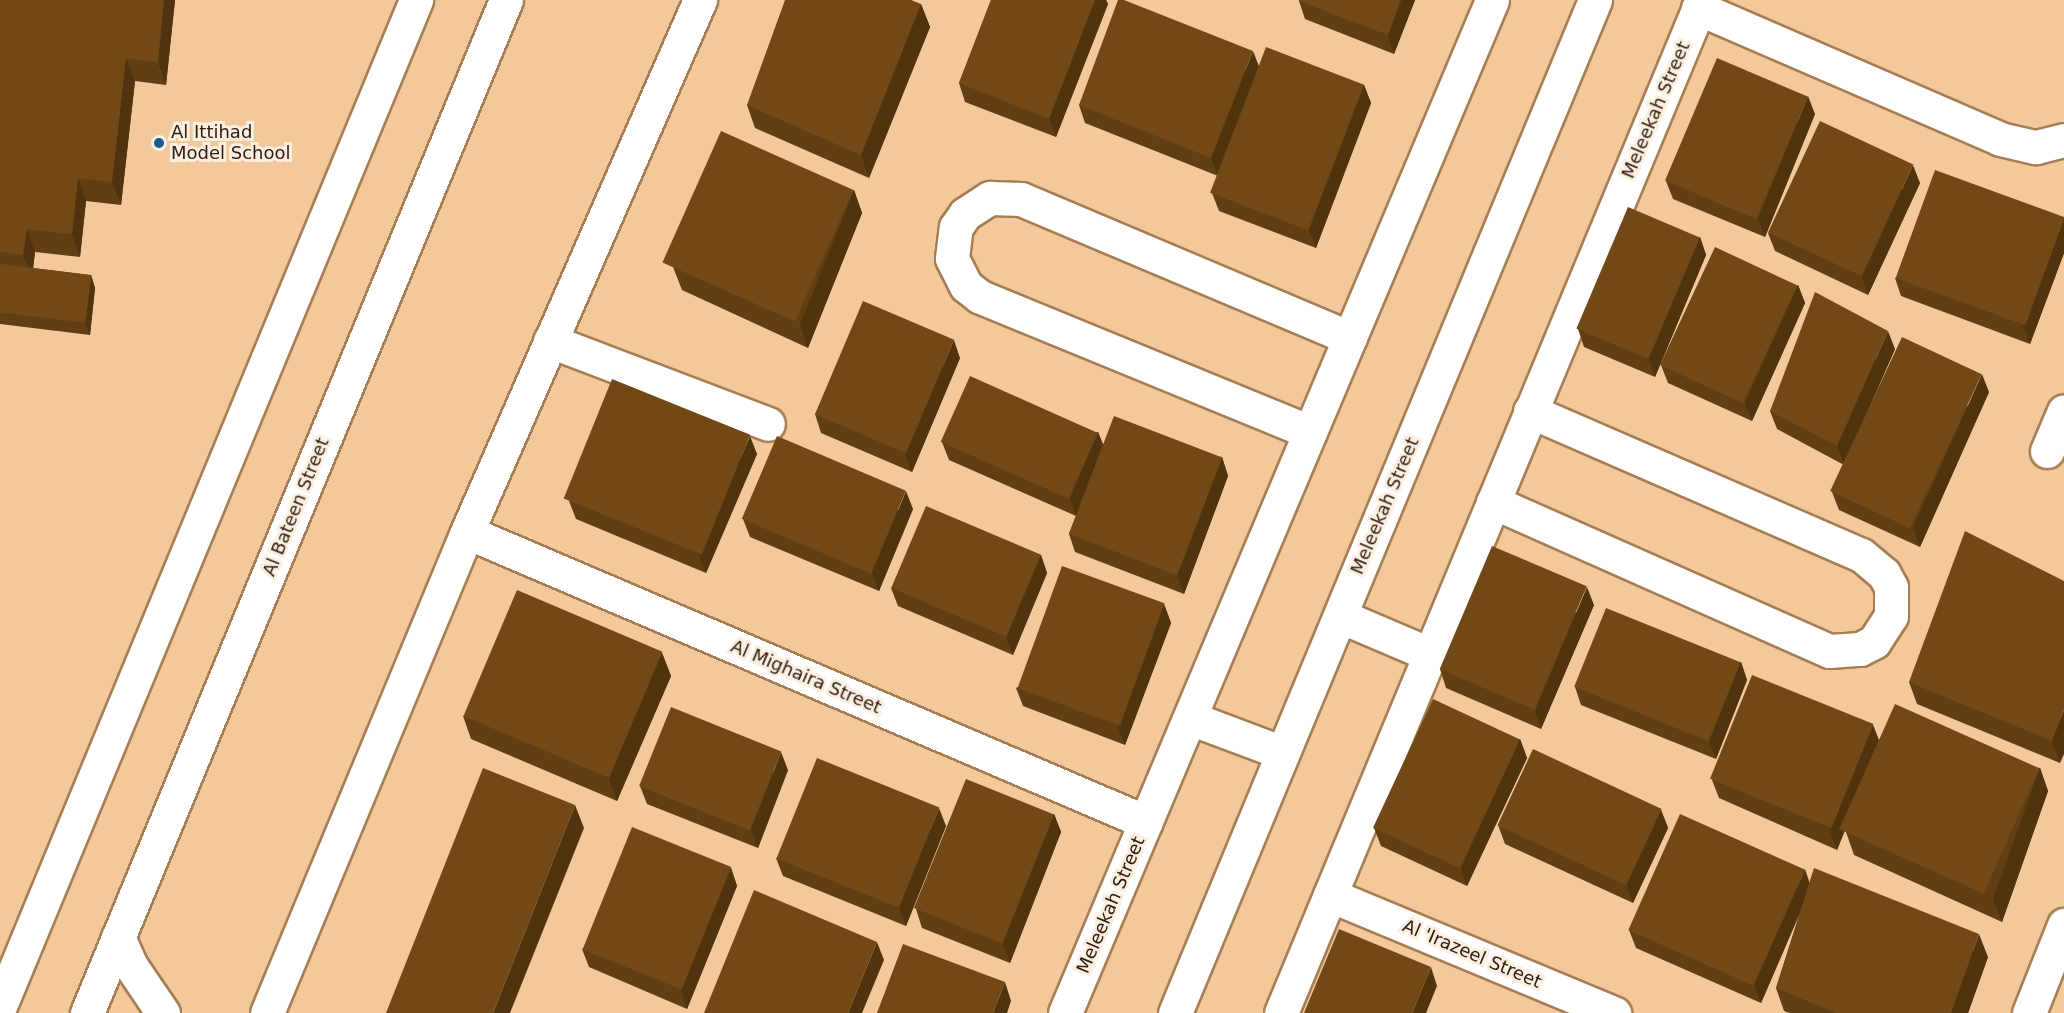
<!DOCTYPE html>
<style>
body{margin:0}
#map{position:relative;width:2064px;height:1013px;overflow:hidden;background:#f3c89a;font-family:"DejaVu Sans",sans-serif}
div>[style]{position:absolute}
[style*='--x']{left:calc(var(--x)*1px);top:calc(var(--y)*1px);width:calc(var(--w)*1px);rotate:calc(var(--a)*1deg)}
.roads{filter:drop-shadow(2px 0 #a77e53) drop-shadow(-2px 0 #a77e53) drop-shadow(0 2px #a77e53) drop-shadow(0 -2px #a77e53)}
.minor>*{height:33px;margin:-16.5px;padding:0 16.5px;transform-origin:16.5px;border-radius:16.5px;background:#fff}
.major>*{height:33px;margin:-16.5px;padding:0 16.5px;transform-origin:16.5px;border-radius:16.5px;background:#fff}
.wall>*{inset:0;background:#623f13}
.shaded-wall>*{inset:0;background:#50330f}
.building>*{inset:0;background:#724916;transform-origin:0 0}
.dots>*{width:16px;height:16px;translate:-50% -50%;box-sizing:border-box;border:3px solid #fcefe1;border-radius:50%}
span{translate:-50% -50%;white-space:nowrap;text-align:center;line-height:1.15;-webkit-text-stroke:6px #fcefe1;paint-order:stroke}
.street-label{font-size:18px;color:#30200e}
.poi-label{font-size:18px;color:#30200e}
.left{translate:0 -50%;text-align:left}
</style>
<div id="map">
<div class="roads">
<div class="minor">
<div style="--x:1698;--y:8;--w:329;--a:23.4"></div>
<div style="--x:2000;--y:139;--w:37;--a:13"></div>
<div style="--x:2036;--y:147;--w:29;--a:-14"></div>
<div style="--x:550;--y:341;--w:233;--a:20.8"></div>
<div style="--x:1310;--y:432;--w:358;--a:-157.7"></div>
<div style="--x:979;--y:296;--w:16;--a:-142"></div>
<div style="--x:966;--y:286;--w:31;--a:-117"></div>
<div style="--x:952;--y:258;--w:31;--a:-83"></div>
<div style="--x:956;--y:227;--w:16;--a:-55"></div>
<div style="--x:965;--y:214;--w:30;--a:-33"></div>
<div style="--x:990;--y:198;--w:31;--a:2"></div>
<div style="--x:1021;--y:199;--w:357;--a:22.9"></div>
<div style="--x:2047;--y:451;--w:43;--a:-67"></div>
<div style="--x:1493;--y:502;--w:368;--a:23.9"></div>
<div style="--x:1830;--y:651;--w:30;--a:-4"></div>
<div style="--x:1860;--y:649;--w:16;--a:-27"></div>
<div style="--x:1874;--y:642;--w:31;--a:-57"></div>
<div style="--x:1891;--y:616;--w:29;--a:-90"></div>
<div style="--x:1891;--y:587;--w:15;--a:-118"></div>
<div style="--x:1884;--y:574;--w:30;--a:-140"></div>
<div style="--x:1861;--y:555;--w:361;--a:-156.5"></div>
<div style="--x:467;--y:532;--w:738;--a:23.13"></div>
<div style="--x:1340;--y:616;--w:97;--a:23.1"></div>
<div style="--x:1190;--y:718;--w:99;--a:20.6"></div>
<div style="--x:1330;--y:895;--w:308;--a:22.6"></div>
<div style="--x:118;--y:937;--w:32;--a:66"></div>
<div style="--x:131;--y:966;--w:57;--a:55.8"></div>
<div style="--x:267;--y:1013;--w:521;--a:-67.42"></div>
<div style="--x:467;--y:532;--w:581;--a:-66.35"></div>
<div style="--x:1065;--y:1013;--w:1099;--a:-67.14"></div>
<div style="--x:1175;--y:1013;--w:1097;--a:-67.48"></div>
<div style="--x:1281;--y:1013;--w:1097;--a:-67.43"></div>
<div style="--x:2029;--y:1013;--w:95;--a:-68.3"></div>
</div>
<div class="major">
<div style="--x:0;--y:1006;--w:1089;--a:-67.53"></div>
<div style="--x:87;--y:1013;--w:1096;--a:-67.53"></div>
</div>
</div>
<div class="wall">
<div style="clip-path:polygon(0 0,175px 0,166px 85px,135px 81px,121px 205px,86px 201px,80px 257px,35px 252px,33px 268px,91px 275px,95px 288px,90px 335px,0 324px)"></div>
<div style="clip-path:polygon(991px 0,1106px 0,1108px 4px,1056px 137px,965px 102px,959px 83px)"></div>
<div style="clip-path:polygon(1415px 0,1394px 54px,1305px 19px,1299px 1px)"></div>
<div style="clip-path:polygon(921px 4px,930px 27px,869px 178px,755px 128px,747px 105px)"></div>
<div style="clip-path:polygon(1259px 67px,1364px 85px,1371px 103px,1316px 248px,1219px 211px,1212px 193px,1218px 176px,1085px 123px,1079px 105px)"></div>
<div style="clip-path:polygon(1815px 114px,1765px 237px,1673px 199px,1666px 181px)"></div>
<div style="clip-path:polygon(1920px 183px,1868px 295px,1775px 251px,1768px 233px)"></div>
<div style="clip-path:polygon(854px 190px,862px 213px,808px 348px,682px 290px,673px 267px)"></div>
<div style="clip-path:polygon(2064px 218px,2064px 253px,2030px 344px,1901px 296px,1895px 278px)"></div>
<div style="clip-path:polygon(1700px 237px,1706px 255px,1655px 377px,1584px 347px,1578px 329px)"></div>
<div style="clip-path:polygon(1798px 285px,1805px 303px,1752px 421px,1668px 383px,1661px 365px)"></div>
<div style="clip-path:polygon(1895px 349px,1844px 465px,1777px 429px,1770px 411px)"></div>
<div style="clip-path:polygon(960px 358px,912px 472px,821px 433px,815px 414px)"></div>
<div style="clip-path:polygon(1989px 392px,1920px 547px,1839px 510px,1832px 492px)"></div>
<div style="clip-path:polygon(1098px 432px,1103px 444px,1222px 457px,1228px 476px,1184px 594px,1075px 552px,1069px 534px,1076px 516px,949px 460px,942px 442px)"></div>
<div style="clip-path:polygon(757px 454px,706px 573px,576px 519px,569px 501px)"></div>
<div style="clip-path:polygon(913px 509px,879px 591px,750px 537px,743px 519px)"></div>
<div style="clip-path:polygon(1041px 555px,1047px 573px,1013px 655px,898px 606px,891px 588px)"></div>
<div style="clip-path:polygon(2064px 581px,2060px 763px,1917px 704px,1909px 682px)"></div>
<div style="clip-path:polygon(1164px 604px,1171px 623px,1125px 745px,1023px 706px,1016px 688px)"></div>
<div style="clip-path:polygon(1594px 605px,1541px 729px,1446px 688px,1440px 669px)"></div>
<div style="clip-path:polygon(662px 653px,671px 676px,617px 801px,471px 739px,463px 716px)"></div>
<div style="clip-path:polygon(1741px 662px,1747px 680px,1716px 759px,1581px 705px,1575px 687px)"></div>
<div style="clip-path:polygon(1873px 725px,1880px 743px,2040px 768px,2048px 791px,2002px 922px,1854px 855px,1846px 832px,1878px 748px,1837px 850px,1719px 798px,1712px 780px)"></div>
<div style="clip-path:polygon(1520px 739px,1527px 758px,1467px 886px,1381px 846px,1374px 828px)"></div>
<div style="clip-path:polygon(788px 770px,758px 848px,647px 804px,640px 786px)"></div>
<div style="clip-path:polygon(1661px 810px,1668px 828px,1633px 903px,1505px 844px,1498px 825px)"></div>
<div style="clip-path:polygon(1054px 814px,1061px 832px,1010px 963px,922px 928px,916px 909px)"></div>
<div style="clip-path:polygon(946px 826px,906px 926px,783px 876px,776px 858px)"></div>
<div style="clip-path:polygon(731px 868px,737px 886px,687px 1009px,589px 967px,582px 949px)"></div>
<div style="clip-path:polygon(1810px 882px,1988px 957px,1968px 1013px,1790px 1013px,1784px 1011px,1776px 988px,1800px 913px,1761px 1003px,1636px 948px,1629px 930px)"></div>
</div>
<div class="shaded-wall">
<div style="clip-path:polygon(164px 0,175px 0,166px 85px,158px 62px)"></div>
<div style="clip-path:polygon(1095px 0,1106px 0,1108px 4px,1056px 137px,1049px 119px)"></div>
<div style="clip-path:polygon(1401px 0,1415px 0,1394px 54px,1388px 35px)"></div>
<div style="clip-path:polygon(921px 4px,930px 27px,869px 178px,861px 155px)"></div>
<div style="clip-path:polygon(1253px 51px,1260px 69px,1218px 176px,1211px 158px)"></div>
<div style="clip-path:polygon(126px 58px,135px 81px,121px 205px,112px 182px)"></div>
<div style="clip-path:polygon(1364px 85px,1371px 103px,1316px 248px,1309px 230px)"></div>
<div style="clip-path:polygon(1808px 96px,1815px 114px,1765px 237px,1758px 219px)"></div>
<div style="clip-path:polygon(1913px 165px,1920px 183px,1868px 295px,1862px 277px)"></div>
<div style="clip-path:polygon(78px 178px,86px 201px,80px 257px,72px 234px)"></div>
<div style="clip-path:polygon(854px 190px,862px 213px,808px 348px,800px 325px)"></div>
<div style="clip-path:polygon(2064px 218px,2064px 253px,2030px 344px,2023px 326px)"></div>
<div style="clip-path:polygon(27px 229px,35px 252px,32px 278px,23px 255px)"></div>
<div style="clip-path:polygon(1700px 237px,1706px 255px,1655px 377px,1649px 359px)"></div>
<div style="clip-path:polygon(91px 275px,95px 288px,90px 335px,85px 323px)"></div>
<div style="clip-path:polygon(1798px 285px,1805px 303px,1752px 421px,1745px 403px)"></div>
<div style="clip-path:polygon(1888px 331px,1895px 349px,1844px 465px,1837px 446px)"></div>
<div style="clip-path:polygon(954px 340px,960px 358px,912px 472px,905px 454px)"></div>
<div style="clip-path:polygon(1982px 374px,1989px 392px,1920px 547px,1913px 528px)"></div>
<div style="clip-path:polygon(1098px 432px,1105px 450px,1076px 516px,1070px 498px)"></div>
<div style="clip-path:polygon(750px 436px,757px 454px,706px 573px,699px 555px)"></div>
<div style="clip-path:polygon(1222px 457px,1228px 476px,1184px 594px,1177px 575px)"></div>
<div style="clip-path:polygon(906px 491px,913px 509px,879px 591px,872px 573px)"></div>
<div style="clip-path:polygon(1041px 555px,1047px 573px,1013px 655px,1006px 637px)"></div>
<div style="clip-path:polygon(1587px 587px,1594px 605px,1541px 729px,1535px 711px)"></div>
<div style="clip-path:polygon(1164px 604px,1171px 623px,1125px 745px,1118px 727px)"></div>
<div style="clip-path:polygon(662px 653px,671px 676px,617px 801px,609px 779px)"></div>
<div style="clip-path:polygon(1741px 662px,1747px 680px,1716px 759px,1709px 741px)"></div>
<div style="clip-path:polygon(2064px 710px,2064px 754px,2060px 763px,2052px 741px)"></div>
<div style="clip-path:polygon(1873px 725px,1880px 743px,1837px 850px,1830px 831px)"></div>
<div style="clip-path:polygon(1520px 739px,1527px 758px,1467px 886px,1461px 868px)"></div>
<div style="clip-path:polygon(781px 752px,788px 770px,758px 848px,751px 830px)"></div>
<div style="clip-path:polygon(2040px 768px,2048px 791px,2002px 922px,1993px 899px)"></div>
<div style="clip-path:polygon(575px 805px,584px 828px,510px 1013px,493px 1013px)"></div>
<div style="clip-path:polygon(939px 808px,946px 826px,906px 926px,899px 908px)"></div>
<div style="clip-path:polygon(1661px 810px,1668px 828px,1633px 903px,1626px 885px)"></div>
<div style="clip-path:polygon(1054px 814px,1061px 832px,1010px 963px,1003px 944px)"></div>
<div style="clip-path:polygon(731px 868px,737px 886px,687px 1009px,681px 990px)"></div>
<div style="clip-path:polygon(1805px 869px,1811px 887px,1761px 1003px,1754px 985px)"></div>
<div style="clip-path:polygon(1979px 934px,1988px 957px,1968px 1013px,1951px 1013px)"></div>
<div style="clip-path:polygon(877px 942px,884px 960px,862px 1013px,848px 1013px)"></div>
<div style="clip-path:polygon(1431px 967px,1437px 986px,1426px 1013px,1412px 1013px)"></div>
<div style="clip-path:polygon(1005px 982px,1011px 1001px,1007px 1013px,993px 1013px)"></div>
</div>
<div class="building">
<div style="clip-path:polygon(0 0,164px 0,158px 62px,126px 58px,112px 182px,78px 178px,72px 234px,27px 229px,23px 255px,0 252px)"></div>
<div style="clip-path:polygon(785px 0,911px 0,921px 4px,861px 155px,747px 105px)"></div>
<div style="clip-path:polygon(991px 0,1095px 0,1049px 119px,959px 83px)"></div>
<div style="clip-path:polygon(1118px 0,1124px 0,1253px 51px,1211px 158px,1079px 105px)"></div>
<div style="clip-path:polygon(1299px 0,1401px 0,1388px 35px,1299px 1px)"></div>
<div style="left:1266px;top:47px;width:105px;height:156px;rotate:21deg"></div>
<div style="left:1717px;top:58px;width:99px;height:133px;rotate:23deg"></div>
<div style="left:1820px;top:121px;width:103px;height:123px;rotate:25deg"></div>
<div style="left:721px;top:131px;width:145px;height:144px;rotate:24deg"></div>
<div style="left:1935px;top:170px;width:138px;height:115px;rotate:20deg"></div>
<div style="left:1628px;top:207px;width:78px;height:132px;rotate:23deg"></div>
<div style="left:1715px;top:247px;width:91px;height:130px;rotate:25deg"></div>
<div style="left:0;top:264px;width:92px;height:48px;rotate:7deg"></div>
<div style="clip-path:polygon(1815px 292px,1888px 331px,1837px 446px,1770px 411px)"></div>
<div style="left:863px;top:301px;width:99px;height:123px;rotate:23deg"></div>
<div style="left:1902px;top:337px;width:88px;height:170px;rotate:25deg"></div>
<div style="left:970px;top:376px;width:140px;height:72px;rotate:24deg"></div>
<div style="left:612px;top:379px;width:149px;height:129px;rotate:22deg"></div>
<div style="left:1114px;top:416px;width:116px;height:126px;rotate:21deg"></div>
<div style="left:777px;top:436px;width:140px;height:90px;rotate:23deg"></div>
<div style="left:926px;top:506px;width:125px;height:89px;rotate:23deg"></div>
<div style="clip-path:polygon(1965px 531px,2064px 581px,2064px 710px,2052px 741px,1909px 682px)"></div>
<div style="left:1492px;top:546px;width:103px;height:134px;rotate:23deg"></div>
<div style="left:1062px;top:566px;width:109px;height:130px;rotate:20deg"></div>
<div style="left:517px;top:590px;width:158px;height:137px;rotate:23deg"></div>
<div style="left:1606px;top:608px;width:145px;height:85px;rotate:22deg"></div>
<div style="left:1752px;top:675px;width:131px;height:112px;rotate:22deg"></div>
<div style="left:1433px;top:699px;width:96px;height:142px;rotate:25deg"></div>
<div style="left:1895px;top:704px;width:158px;height:137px;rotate:24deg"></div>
<div style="left:671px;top:707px;width:119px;height:85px;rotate:22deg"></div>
<div style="left:1533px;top:749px;width:142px;height:84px;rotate:25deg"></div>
<div style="left:817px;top:758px;width:132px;height:108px;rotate:22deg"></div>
<div style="clip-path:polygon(483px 768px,575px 805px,493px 1013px,386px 1013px)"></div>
<div style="left:966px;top:779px;width:95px;height:139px;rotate:22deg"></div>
<div style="left:1680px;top:814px;width:137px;height:127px;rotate:24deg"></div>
<div style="left:632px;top:827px;width:107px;height:132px;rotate:22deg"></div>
<div style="clip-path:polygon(1814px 868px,1979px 934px,1951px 1013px,1836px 1013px,1776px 988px)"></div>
<div style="clip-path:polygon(754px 890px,877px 942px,848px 1013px,704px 1013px)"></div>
<div style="clip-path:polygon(1339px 929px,1431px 967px,1412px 1013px,1304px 1013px)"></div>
<div style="clip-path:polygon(903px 944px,1005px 982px,993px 1013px,877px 1013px)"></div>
</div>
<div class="dots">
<div style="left:159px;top:143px;background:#185b90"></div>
</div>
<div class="street-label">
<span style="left:1656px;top:110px;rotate:-67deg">Meleekah Street</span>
<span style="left:1385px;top:506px;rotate:-67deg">Meleekah Street</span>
<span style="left:296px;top:507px;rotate:-68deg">Al Bateen Street</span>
<span style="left:806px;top:677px;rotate:23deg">Al Mighaira Street</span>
<span style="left:1111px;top:905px;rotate:-67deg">Meleekah Street</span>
<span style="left:1472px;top:954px;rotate:23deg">Al 'Irazeel Street</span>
</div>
<div class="poi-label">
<span class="left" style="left:171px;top:143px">Al Ittihad<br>Model School</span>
</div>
</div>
